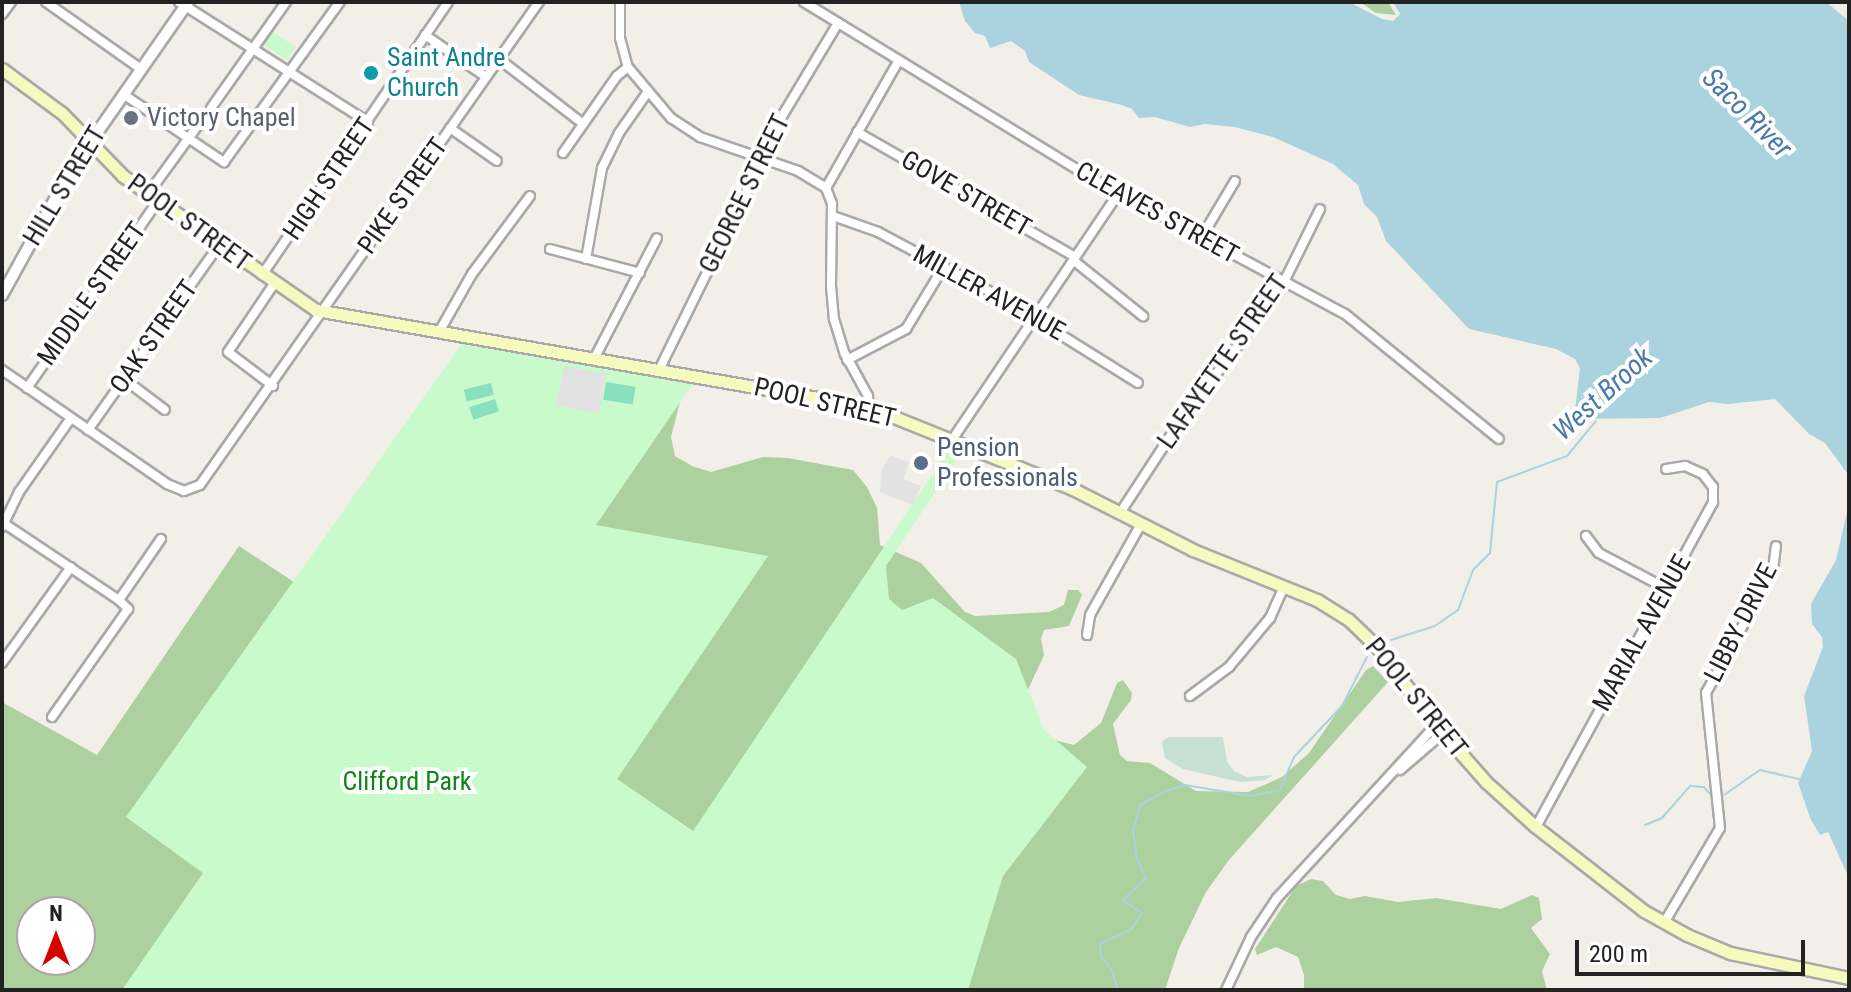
<!DOCTYPE html>
<style>
body{margin:0}
#map{position:relative;width:1851px;height:992px;overflow:hidden;background:#f2efe9;font-family:"Roboto Condensed",sans-serif}
div>[style]{position:absolute}
[style*='--x']{left:calc(var(--x)*1px);top:calc(var(--y)*1px);width:calc(var(--w)*1px);rotate:calc(var(--a)*1deg)}
.forest>*{inset:0;background:#add19e}
.wetland>*{inset:0;background:#c6e0d4}
.park>*{inset:0;background:#c8facc;transform-origin:0 0}
.pitch>*{inset:0;background:#88e0be;transform-origin:0 0}
.parking>*{inset:0;background:#e2e2e2;transform-origin:0 0}
.water>*{inset:0;background:#aad3df}
.stream>*{height:2px;margin:-1px;padding:0 1px;transform-origin:1px;border-radius:1px;background:#aad3df}
.roads{filter:drop-shadow(2px 0 #a9a9a9) drop-shadow(-2px 0 #a9a9a9) drop-shadow(0 2px #a9a9a9) drop-shadow(0 -2px #a9a9a9)}
.minor>*{height:8px;margin:-4px;padding:0 4px;transform-origin:4px;border-radius:4px;background:#fff}
.tertiary>*{height:10px;margin:-5px;padding:0 5px;transform-origin:5px;border-radius:5px;background:#fff}
.secondary>*{height:11px;margin:-5.5px;padding:0 5.5px;transform-origin:5.5px;border-radius:5.5px;background:#f7fabf}
.dots>*{width:22px;height:22px;translate:-50% -50%;box-sizing:border-box;border:4px solid #fff;border-radius:50%}
span{translate:-50% -50%;white-space:nowrap;text-align:center;line-height:1.15;-webkit-text-stroke:8px #fff;paint-order:stroke}
.culture-label{font-size:26px;color:#0d838f}
.left{translate:0 -50%;text-align:left}
.worship-label{font-size:26px;color:#5b616d}
.street-label{font-size:26px;color:#222}
.service-label{font-size:26px;color:#4e5e75}
.park-label{font-size:26px;color:#0c8416}
.water-label{font-size:28px;color:#4a7aab;font-style:italic}
.frame{position:absolute;inset:0;border:4px solid #222;pointer-events:none}
.north{position:absolute;left:16px;top:896px;width:80px;height:80px;box-sizing:border-box;background:#fff;border:2px solid #a7a7a7;border-radius:50%;rotate:0deg;font-size:22px;font-weight:700;line-height:32px;text-align:center;color:#222}
.north::after{content:'';display:block;margin:auto;width:28px;height:36px;background:#d40000;clip-path:polygon(50% 0,100% 100%,50% 72%,0 100%)}
.scale{position:absolute;left:1575px;top:940px;width:230px;height:36px;box-sizing:border-box;border:4px solid #222;border-top:0;padding-left:10px;font-size:24px;line-height:28px;white-space:nowrap;color:#222;-webkit-text-stroke:6px #fff;paint-order:stroke}
</style>
<div id="map">
<div class="forest">
<div style="clip-path:polygon(1360px 2px,1388px 2px,1396px 15px,1376px 13px)"></div>
<div style="clip-path:polygon(evenodd,685px 383px,671px 437px,675px 456px,692px 466px,711px 472px,763px 457px,788px 458px,853px 470px,867px 487px,877px 508px,880px 545px,921px 563px,965px 612px,975px 616px,1049px 612px,1064px 605px,1068px 590px,1078px 590px,1082px 595px,1069px 626px,1044px 630px,1041px 639px,1044px 655px,1026px 694px,1043px 737px,1074px 745px,1101px 723px,1117px 683px,1123px 680px,1132px 693px,1131px 700px,1113px 724px,1120px 755px,1127px 761px,1150px 763px,1196px 791px,1248px 792px,1282px 777px,1309px 753px,1366px 670px,1373px 666px,1388px 682px,1229px 860px,1206px 892px,1179px 948px,1165px 990px,2px 990px,2px 702px,97px 755px,239px 546px,303px 588px,685px 383px,32px 912px,80px 912px,80px 960px,32px 960px,32px 912px)"></div>
<div style="clip-path:polygon(1311px 879px,1323px 881px,1336px 895px,1350px 899px,1365px 896px,1398px 902px,1436px 898px,1501px 909px,1532px 895px,1539px 898px,1542px 919px,1531px 928px,1550px 954px,1542px 971px,1547px 990px,1304px 990px,1304px 975px,1298px 957px,1276px 947px,1257px 955px,1255px 949px,1296px 886px)"></div>
</div>
<div class="wetland">
<div style="clip-path:polygon(1168px 737px,1223px 737px,1227px 762px,1234px 771px,1247px 777px,1273px 775px,1265px 780px,1240px 782px,1183px 769px,1165px 758px,1162px 742px)"></div>
</div>
<div class="park">
<div style="left:272px;top:31px;width:29px;height:16px;rotate:34deg"></div>
<div style="clip-path:polygon(463px 342px,694px 382px,596px 525px,768px 556px,617px 779px,693px 831px,951px 447px,962px 452px,886px 566px,889px 599px,902px 610px,933px 598px,1016px 659px,1044px 730px,1087px 767px,1003px 876px,968px 990px,122px 990px,203px 873px,126px 817px)"></div>
</div>
<div class="pitch">
<div style="left:606px;top:382px;width:30px;height:18px;rotate:9deg"></div>
<div style="left:491px;top:383px;width:12px;height:28px;rotate:76deg"></div>
<div style="left:495px;top:399px;width:13px;height:27px;rotate:72deg"></div>
</div>
<div class="parking">
<div style="left:564px;top:366px;width:43px;height:40px;rotate:11deg"></div>
<div style="clip-path:polygon(890px 455px,909px 463px,903px 479px,921px 486px,913px 505px,880px 492px,882px 469px)"></div>
</div>
<div class="water">
<div style="clip-path:polygon(959px 2px,1349px 2px,1382px 19px,1393px 21px,1400px 14px,1393px 2px,1826px 2px,1849px 21px,1849px 878px,1828px 832px,1820px 835px,1811px 820px,1798px 783px,1812px 751px,1804px 696px,1823px 647px,1822px 637px,1812px 624px,1811px 604px,1836px 560px,1848px 508px,1847px 473px,1825px 443px,1809px 434px,1775px 399px,1728px 404px,1709px 402px,1660px 418px,1581px 419px,1575px 411px,1580px 368px,1575px 359px,1556px 349px,1469px 329px,1386px 241px,1377px 217px,1364px 204px,1358px 185px,1333px 164px,1273px 137px,1235px 127px,1205px 124px,1190px 127px,1155px 117px,1139px 118px,1132px 109px,1122px 105px,1079px 95px,1029px 62px,1025px 51px,1011px 41px,990px 48px,985px 36px,975px 33px,965px 21px)"></div>
</div>
<div class="stream">
<div style="--x:1391;--y:640;--w:46;--a:-17.7"></div>
<div style="--x:1435;--y:626;--w:28;--a:-35"></div>
<div style="--x:1458;--y:610;--w:43;--a:-69.4"></div>
<div style="--x:1473;--y:570;--w:24;--a:-45"></div>
<div style="--x:1490;--y:553;--w:71;--a:-84.4"></div>
<div style="--x:1497;--y:482;--w:75;--a:-20.4"></div>
<div style="--x:1567;--y:456;--w:45;--a:-50.4"></div>
<div style="--x:1724;--y:795;--w:44;--a:-34.8"></div>
<div style="--x:1760;--y:770;--w:40;--a:13"></div>
<div style="--x:1645;--y:825;--w:18;--a:-22"></div>
<div style="--x:1662;--y:818;--w:43;--a:-48.8"></div>
<div style="--x:1690;--y:786;--w:14;--a:4"></div>
<div style="--x:1704;--y:787;--w:11;--a:49"></div>
<div style="--x:1118;--y:990;--w:21;--a:-107"></div>
<div style="--x:1112;--y:970;--w:18;--a:-128"></div>
<div style="--x:1101;--y:956;--w:12;--a:-95"></div>
<div style="--x:1100;--y:944;--w:35;--a:-25"></div>
<div style="--x:1132;--y:929;--w:19;--a:-58"></div>
<div style="--x:1142;--y:913;--w:23;--a:-146"></div>
<div style="--x:1123;--y:900;--w:32;--a:-44"></div>
<div style="--x:1146;--y:878;--w:21;--a:-115"></div>
<div style="--x:1137;--y:859;--w:28;--a:-98"></div>
<div style="--x:1133;--y:831;--w:27;--a:-75"></div>
<div style="--x:1140;--y:805;--w:30;--a:-28"></div>
<div style="--x:1166;--y:791;--w:20;--a:-18"></div>
<div style="--x:1185;--y:785;--w:66;--a:9.6"></div>
<div style="--x:1250;--y:796;--w:31;--a:-11"></div>
<div style="--x:1280;--y:790;--w:36;--a:-67"></div>
<div style="--x:1294;--y:757;--w:70;--a:-46.7"></div>
<div style="--x:1342;--y:706;--w:55;--a:-63"></div>
</div>
<div class="roads">
<div class="minor">
<div style="--x:46;--y:2;--w:116;--a:35.2"></div>
<div style="--x:179;--y:2;--w:224;--a:32.4"></div>
<div style="--x:620;--y:2;--w:36;--a:90"></div>
<div style="--x:620;--y:38;--w:30;--a:75"></div>
<div style="--x:628;--y:67;--w:67;--a:49.9"></div>
<div style="--x:671;--y:118;--w:35;--a:33"></div>
<div style="--x:700;--y:137;--w:104;--a:19.1"></div>
<div style="--x:798;--y:171;--w:33;--a:31"></div>
<div style="--x:826;--y:188;--w:17;--a:69"></div>
<div style="--x:832;--y:204;--w:82;--a:90.7"></div>
<div style="--x:831;--y:286;--w:33;--a:85"></div>
<div style="--x:834;--y:319;--w:37;--a:73"></div>
<div style="--x:845;--y:354;--w:48;--a:61.3"></div>
<div style="--x:868;--y:396;--w:11;--a:85"></div>
<div style="--x:804;--y:2;--w:339;--a:31.5"></div>
<div style="--x:1093;--y:179;--w:286;--a:28.2"></div>
<div style="--x:1345;--y:314;--w:198;--a:39.1"></div>
<div style="--x:2;--y:14;--w:15;--a:-53"></div>
<div style="--x:425;--y:35;--w:74;--a:34.5"></div>
<div style="--x:499;--y:59;--w:105;--a:37.6"></div>
<div style="--x:123;--y:94;--w:122;--a:34"></div>
<div style="--x:224;--y:162;--w:198;--a:-54.1"></div>
<div style="--x:211;--y:108;--w:130;--a:-54.7"></div>
<div style="--x:450;--y:128;--w:57;--a:35.1"></div>
<div style="--x:857;--y:132;--w:251;--a:29.8"></div>
<div style="--x:563;--y:153;--w:94;--a:-55"></div>
<div style="--x:617;--y:76;--w:14;--a:-39"></div>
<div style="--x:826;--y:188;--w:147;--a:-60.3"></div>
<div style="--x:148;--y:194;--w:95;--a:-54"></div>
<div style="--x:833;--y:216;--w:48;--a:19.6"></div>
<div style="--x:878;--y:232;--w:140;--a:28"></div>
<div style="--x:1002;--y:298;--w:160;--a:32"></div>
<div style="--x:1201;--y:238;--w:66;--a:-59.2"></div>
<div style="--x:550;--y:249;--w:93;--a:14.9"></div>
<div style="--x:586;--y:259;--w:92;--a:-80"></div>
<div style="--x:602;--y:168;--w:39;--a:-64"></div>
<div style="--x:619;--y:133;--w:49;--a:-55"></div>
<div style="--x:1073;--y:260;--w:90;--a:38.7"></div>
<div style="--x:262;--y:275;--w:330;--a:-55.7"></div>
<div style="--x:439;--y:332;--w:67;--a:-60.4"></div>
<div style="--x:472;--y:274;--w:97;--a:-53.4"></div>
<div style="--x:594;--y:359;--w:136;--a:-62.5"></div>
<div style="--x:847;--y:360;--w:67;--a:-27.7"></div>
<div style="--x:906;--y:329;--w:71;--a:-58.8"></div>
<div style="--x:2;--y:370;--w:201;--a:34.6"></div>
<div style="--x:167;--y:484;--w:18;--a:22"></div>
<div style="--x:184;--y:491;--w:17;--a:-21"></div>
<div style="--x:200;--y:485;--w:590;--a:-54.94"></div>
<div style="--x:659;--y:370;--w:197;--a:-63.8"></div>
<div style="--x:746;--y:193;--w:48;--a:-69.3"></div>
<div style="--x:763;--y:148;--w:146;--a:-59"></div>
<div style="--x:124;--y:379;--w:51;--a:37.1"></div>
<div style="--x:273;--y:386;--w:56;--a:-142.9"></div>
<div style="--x:228;--y:352;--w:82;--a:-55.9"></div>
<div style="--x:27;--y:388;--w:228;--a:-55"></div>
<div style="--x:88;--y:430;--w:227;--a:-54.7"></div>
<div style="--x:952;--y:440;--w:297;--a:-56"></div>
<div style="--x:1120;--y:513;--w:108;--a:-56.8"></div>
<div style="--x:1179;--y:423;--w:167;--a:-52.8"></div>
<div style="--x:1280;--y:290;--w:90;--a:-63.7"></div>
<div style="--x:2;--y:522;--w:141;--a:33.7"></div>
<div style="--x:119;--y:600;--w:13;--a:45"></div>
<div style="--x:128;--y:609;--w:132;--a:125.1"></div>
<div style="--x:2;--y:527;--w:39;--a:-64"></div>
<div style="--x:19;--y:492;--w:90;--a:-54.9"></div>
<div style="--x:1586;--y:536;--w:21;--a:53"></div>
<div style="--x:1599;--y:553;--w:77;--a:27.9"></div>
<div style="--x:119;--y:600;--w:74;--a:-55.5"></div>
<div style="--x:1087;--y:635;--w:20;--a:-81"></div>
<div style="--x:1090;--y:615;--w:104;--a:-60.7"></div>
<div style="--x:2;--y:663;--w:118;--a:-54.3"></div>
<div style="--x:1190;--y:696;--w:49;--a:-36.6"></div>
<div style="--x:1229;--y:667;--w:64;--a:-50.1"></div>
<div style="--x:1270;--y:618;--w:34;--a:-66"></div>
<div style="--x:1400;--y:770;--w:57;--a:-40.7"></div>
<div style="--x:1536;--y:827;--w:370;--a:-61.4"></div>
<div style="--x:1713;--y:502;--w:15;--a:-90"></div>
<div style="--x:1713;--y:487;--w:16;--a:-128"></div>
<div style="--x:1703;--y:474;--w:20;--a:-156"></div>
<div style="--x:1685;--y:466;--w:19;--a:171"></div>
<div style="--x:1664;--y:923;--w:110;--a:-59.5"></div>
<div style="--x:1720;--y:828;--w:136;--a:-95.9"></div>
<div style="--x:1706;--y:693;--w:140;--a:-61.4"></div>
<div style="--x:1773;--y:570;--w:24;--a:-83"></div>
<div style="--x:1226;--y:990;--w:59;--a:-64.7"></div>
<div style="--x:1251;--y:937;--w:47;--a:-56.3"></div>
<div style="--x:1277;--y:898;--w:235;--a:-47.4"></div>
</div>
<div class="tertiary">
<div style="--x:2;--y:295;--w:143;--a:-61.1"></div>
<div style="--x:71;--y:170;--w:205;--a:-55.1"></div>
</div>
<div class="secondary">
<div style="--x:2;--y:69;--w:74;--a:36.3"></div>
<div style="--x:62;--y:113;--w:88;--a:45.9"></div>
<div style="--x:123;--y:176;--w:235;--a:34.8"></div>
<div style="--x:316;--y:310;--w:561;--a:9.95"></div>
<div style="--x:869;--y:407;--w:218;--a:21.9"></div>
<div style="--x:1071;--y:488;--w:137;--a:26.9"></div>
<div style="--x:1193;--y:550;--w:134;--a:22"></div>
<div style="--x:1317;--y:600;--w:36;--a:32"></div>
<div style="--x:1348;--y:619;--w:42;--a:44"></div>
<div style="--x:1378;--y:648;--w:96;--a:53"></div>
<div style="--x:1436;--y:725;--w:76;--a:48.7"></div>
<div style="--x:1486;--y:782;--w:67;--a:42"></div>
<div style="--x:1536;--y:827;--w:137;--a:37.9"></div>
<div style="--x:1644;--y:911;--w:49;--a:29.2"></div>
<div style="--x:1687;--y:935;--w:47;--a:22.7"></div>
<div style="--x:1730;--y:953;--w:122;--a:11.9"></div>
</div>
</div>
<div class="dots">
<div style="left:371px;top:73px;background:#0f9aa8"></div>
<div style="left:131px;top:118px;background:#6b7280"></div>
<div style="left:921px;top:463px;background:#5c6f8a"></div>
</div>
<div class="culture-label">
<span class="left" style="left:387px;top:73px">Saint Andre<br>Church</span>
</div>
<div class="worship-label">
<span class="left" style="left:147px;top:118px">Victory Chapel</span>
</div>
<div class="street-label">
<span style="left:329px;top:179px;rotate:-56deg">HIGH STREET</span>
<span style="left:65px;top:186px;rotate:-59deg">HILL STREET</span>
<span style="left:745px;top:194px;rotate:-64deg">GEORGE STREET</span>
<span style="left:966px;top:194px;rotate:30deg">GOVE STREET</span>
<span style="left:403px;top:196px;rotate:-55deg">PIKE STREET</span>
<span style="left:1157px;top:213px;rotate:29deg">CLEAVES STREET</span>
<span style="left:189px;top:223px;rotate:36deg">POOL STREET</span>
<span style="left:989px;top:293px;rotate:29deg">MILLER AVENUE</span>
<span style="left:92px;top:294px;rotate:-55deg">MIDDLE STREET</span>
<span style="left:154px;top:337px;rotate:-55deg">OAK STREET</span>
<span style="left:1223px;top:362px;rotate:-55deg">LAFAYETTE STREET</span>
<span style="left:825px;top:403px;rotate:13deg">POOL STREET</span>
<span style="left:1741px;top:623px;rotate:-63deg">LIBBY DRIVE</span>
<span style="left:1642px;top:633px;rotate:-61deg">MARIAL AVENUE</span>
<span style="left:1416px;top:698px;rotate:51deg">POOL STREET</span>
</div>
<div class="service-label">
<span class="left" style="left:937px;top:463px">Pension<br>Professionals</span>
</div>
<div class="park-label">
<span style="left:407px;top:782px">Clifford Park</span>
</div>
<div class="water-label">
<span style="left:1747px;top:113px;rotate:45deg">Saco River</span>
<span style="left:1603px;top:394px;rotate:-42deg">West Brook</span>
</div>
<div class="frame"></div>
<div class="north">N</div>
<div class="scale">200 m</div>
</div>
